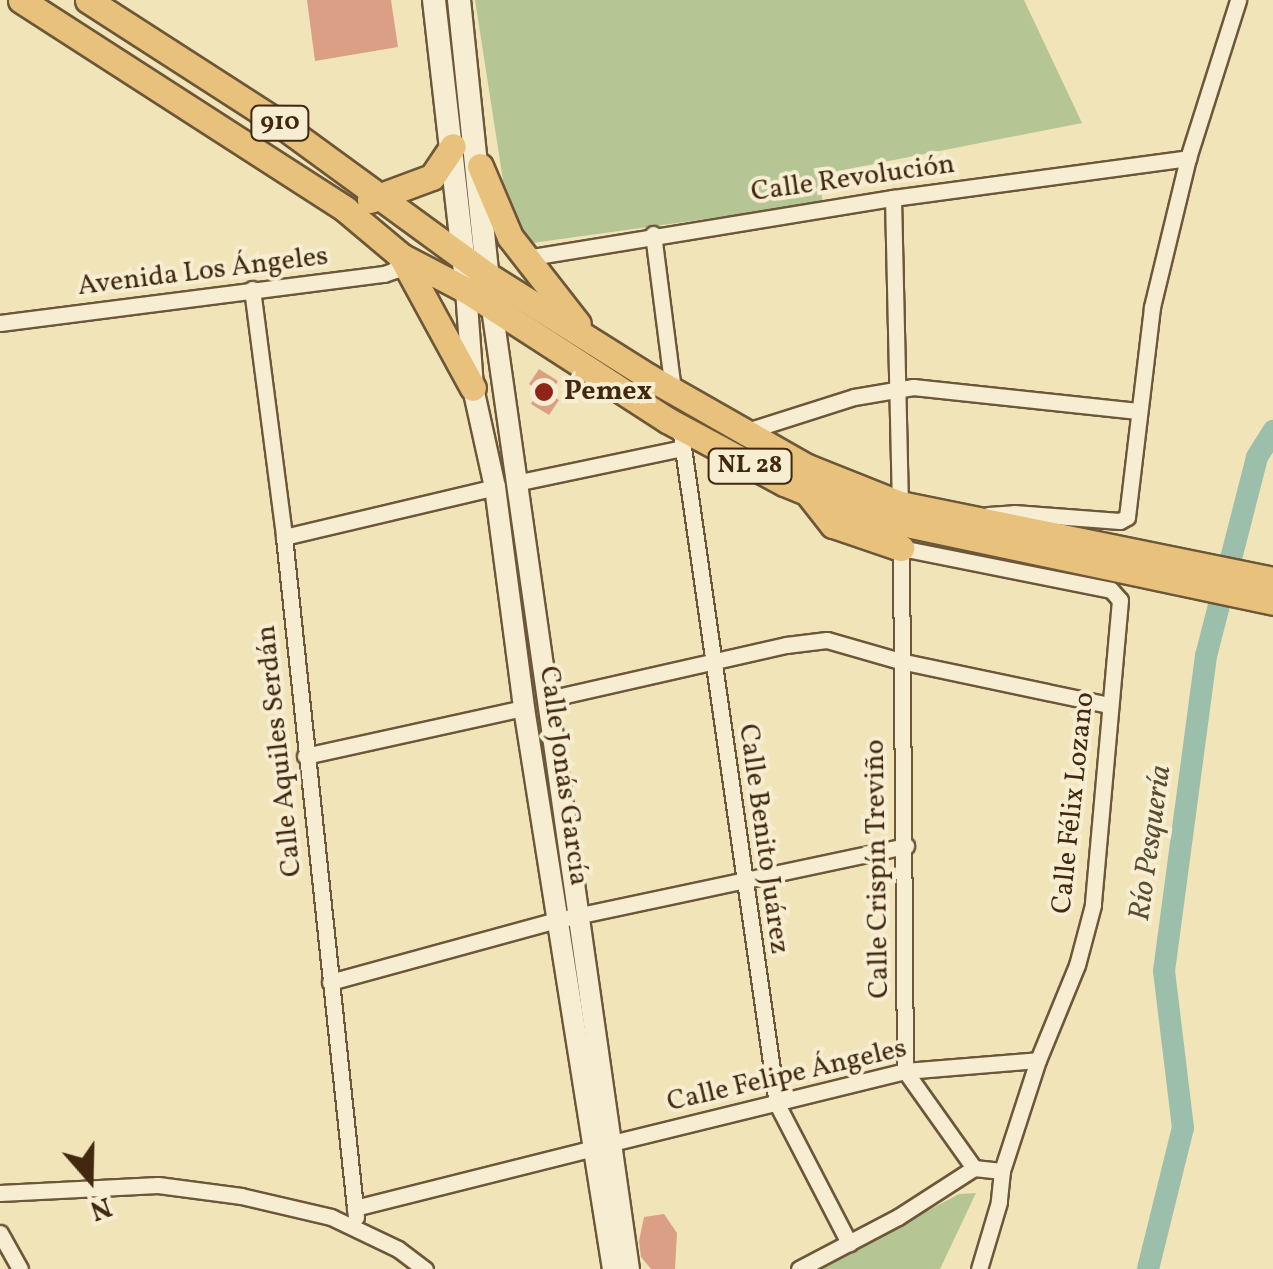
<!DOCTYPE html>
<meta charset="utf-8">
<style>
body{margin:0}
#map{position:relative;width:1273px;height:1269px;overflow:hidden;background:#f1e4b9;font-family:Vollkorn,serif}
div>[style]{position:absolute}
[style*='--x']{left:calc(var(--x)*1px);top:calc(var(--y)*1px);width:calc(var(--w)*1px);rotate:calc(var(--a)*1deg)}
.green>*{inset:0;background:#b5c593}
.river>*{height:22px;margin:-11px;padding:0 11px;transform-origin:11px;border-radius:11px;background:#9bbfab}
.building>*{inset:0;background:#db9f85}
.roads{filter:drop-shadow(2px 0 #6d5739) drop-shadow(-2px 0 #6d5739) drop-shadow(0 2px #6d5739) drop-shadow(0 -2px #6d5739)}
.minor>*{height:15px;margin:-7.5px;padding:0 7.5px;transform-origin:7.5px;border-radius:7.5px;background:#f6edd2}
.tertiary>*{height:20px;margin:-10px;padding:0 10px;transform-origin:10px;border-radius:10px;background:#f6edd2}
.secondary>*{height:22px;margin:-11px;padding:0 11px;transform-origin:11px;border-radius:11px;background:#f6edd2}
.primary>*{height:25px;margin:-12.5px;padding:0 12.5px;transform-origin:12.5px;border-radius:12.5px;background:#e8c27c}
.dots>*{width:28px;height:28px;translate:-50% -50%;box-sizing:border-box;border:5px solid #f6edd2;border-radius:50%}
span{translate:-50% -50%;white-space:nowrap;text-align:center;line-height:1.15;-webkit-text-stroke:8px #f6edd2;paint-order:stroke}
.shield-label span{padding:2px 8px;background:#f6edd2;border:2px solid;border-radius:8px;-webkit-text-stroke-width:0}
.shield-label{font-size:25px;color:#41280e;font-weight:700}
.street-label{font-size:28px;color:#41280e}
.poi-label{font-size:28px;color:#41280e;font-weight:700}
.left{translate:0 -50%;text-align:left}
.water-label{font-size:30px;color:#584e35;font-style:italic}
.north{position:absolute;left:40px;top:1129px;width:100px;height:100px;-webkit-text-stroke:8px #f6edd2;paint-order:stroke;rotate:160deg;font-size:28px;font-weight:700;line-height:40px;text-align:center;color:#41280e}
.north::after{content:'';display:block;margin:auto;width:35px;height:45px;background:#41280e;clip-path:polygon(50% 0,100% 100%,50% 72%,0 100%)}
</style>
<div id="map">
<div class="green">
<div style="clip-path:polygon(475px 0,1024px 0,1082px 123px,818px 175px,823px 203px,532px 243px,507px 206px)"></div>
<div style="clip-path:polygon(976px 1193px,940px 1269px,818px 1269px,959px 1194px)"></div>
</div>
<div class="river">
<div style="--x:1148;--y:1269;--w:145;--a:-76.1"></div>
<div style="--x:1183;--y:1128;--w:158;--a:-96.9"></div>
<div style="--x:1164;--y:971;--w:318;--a:-82.4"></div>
<div style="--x:1206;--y:656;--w:205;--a:-75.6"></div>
<div style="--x:1257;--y:457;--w:31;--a:-58"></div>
</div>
<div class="building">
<div style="clip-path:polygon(307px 0,391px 0,398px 47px,315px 61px)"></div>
<div style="clip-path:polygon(539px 369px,558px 381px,550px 394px,559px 400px,549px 415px,531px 404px,539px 391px,529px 384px)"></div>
<div style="clip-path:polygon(664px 1214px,677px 1233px,675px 1269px,651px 1269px,641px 1257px,639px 1241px,644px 1217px)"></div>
</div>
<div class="roads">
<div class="minor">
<div style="--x:893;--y:198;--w:306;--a:88.7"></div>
<div style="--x:653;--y:234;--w:157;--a:82.7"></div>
<div style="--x:526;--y:258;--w:372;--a:-9.3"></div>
<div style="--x:893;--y:198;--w:298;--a:-7.7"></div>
<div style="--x:252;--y:289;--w:250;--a:82.6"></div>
<div style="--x:284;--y:537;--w:675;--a:83.96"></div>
<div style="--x:0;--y:323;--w:387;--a:-7.3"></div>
<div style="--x:384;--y:274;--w:12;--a:-20"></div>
<div style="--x:395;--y:270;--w:15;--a:-67"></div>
<div style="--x:680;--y:427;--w:684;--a:81.85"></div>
<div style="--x:777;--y:1104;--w:157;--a:62.6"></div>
<div style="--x:744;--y:432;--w:115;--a:-17.7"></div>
<div style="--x:854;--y:397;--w:60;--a:-9.6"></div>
<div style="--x:913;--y:387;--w:226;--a:6.1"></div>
<div style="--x:515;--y:483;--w:171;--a:-11.8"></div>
<div style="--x:988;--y:515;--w:26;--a:-4"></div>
<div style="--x:1014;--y:513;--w:106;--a:4.3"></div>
<div style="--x:1120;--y:521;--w:8;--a:-30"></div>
<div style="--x:1127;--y:517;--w:211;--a:-83.2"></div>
<div style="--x:1152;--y:307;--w:153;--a:-76.4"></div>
<div style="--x:1188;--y:158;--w:166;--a:-72.4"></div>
<div style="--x:284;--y:537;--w:217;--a:-13.3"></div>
<div style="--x:548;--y:699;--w:244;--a:-12.8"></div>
<div style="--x:786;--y:645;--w:41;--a:-7"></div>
<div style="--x:827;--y:640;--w:76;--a:16"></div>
<div style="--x:900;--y:661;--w:214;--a:11.9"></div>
<div style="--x:305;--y:756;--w:224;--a:-12.4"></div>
<div style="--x:330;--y:982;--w:235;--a:-15.3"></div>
<div style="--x:557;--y:920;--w:357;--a:-12"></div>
<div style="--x:608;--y:1144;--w:306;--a:-13.8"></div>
<div style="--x:905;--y:1071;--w:133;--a:-4.7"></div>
<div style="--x:974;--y:1168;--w:119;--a:-125.4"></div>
<div style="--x:905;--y:1071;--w:523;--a:-90.44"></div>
<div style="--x:901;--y:548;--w:214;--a:11.3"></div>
<div style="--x:1111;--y:590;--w:13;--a:48"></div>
<div style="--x:1120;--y:600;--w:306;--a:95.1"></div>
<div style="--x:1093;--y:905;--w:62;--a:104.9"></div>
<div style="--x:1077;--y:965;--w:103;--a:112.3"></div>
<div style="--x:1038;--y:1060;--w:117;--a:108"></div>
<div style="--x:1002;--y:1171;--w:31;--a:96"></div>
<div style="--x:999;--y:1202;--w:70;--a:106.6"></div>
<div style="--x:0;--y:1193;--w:158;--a:-2.9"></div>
<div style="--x:158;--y:1185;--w:84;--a:7.5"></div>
<div style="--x:241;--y:1196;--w:92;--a:13.1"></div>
<div style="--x:331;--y:1217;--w:74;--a:25.5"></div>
<div style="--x:398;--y:1249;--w:34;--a:37"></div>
<div style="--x:356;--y:1217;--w:9;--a:-96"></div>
<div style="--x:355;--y:1208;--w:246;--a:-14.1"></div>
<div style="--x:0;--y:1233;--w:41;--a:60.9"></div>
<div style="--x:799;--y:1269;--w:112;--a:-27.7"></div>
<div style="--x:898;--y:1217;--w:90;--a:-32.8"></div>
<div style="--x:974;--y:1168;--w:28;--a:6"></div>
</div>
<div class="tertiary">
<div style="--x:466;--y:290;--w:98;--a:85.9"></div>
<div style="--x:473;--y:388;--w:101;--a:77.5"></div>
<div style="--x:495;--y:487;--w:223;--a:82.5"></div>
<div style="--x:524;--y:708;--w:568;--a:80.99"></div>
<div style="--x:492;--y:308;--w:971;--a:81.89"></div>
</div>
<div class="secondary">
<div style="--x:434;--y:0;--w:272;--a:83.5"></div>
<div style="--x:459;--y:0;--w:292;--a:84.1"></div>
</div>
<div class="primary">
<div style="--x:21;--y:0;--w:386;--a:32.8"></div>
<div style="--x:345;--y:209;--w:73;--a:40"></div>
<div style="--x:401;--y:256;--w:73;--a:27.6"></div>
<div style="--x:466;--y:290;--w:239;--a:32.9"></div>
<div style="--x:667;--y:420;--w:133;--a:28.3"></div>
<div style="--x:784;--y:483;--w:82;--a:22.2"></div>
<div style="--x:860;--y:514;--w:422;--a:12"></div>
<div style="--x:88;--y:0;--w:224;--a:32.8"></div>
<div style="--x:276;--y:121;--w:261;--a:36.1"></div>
<div style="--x:487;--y:275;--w:191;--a:32.2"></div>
<div style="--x:649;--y:377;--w:180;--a:29.7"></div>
<div style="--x:805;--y:466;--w:102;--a:21.8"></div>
<div style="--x:900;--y:504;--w:381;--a:11.5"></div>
<div style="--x:480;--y:166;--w:77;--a:67.1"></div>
<div style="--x:510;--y:237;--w:110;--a:52"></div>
<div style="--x:370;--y:200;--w:66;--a:-20.4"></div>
<div style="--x:432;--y:177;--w:37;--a:-56"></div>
<div style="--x:401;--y:256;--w:150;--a:61.4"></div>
<div style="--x:810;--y:496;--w:37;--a:52"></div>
<div style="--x:833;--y:525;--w:72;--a:18.7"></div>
</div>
</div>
<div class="dots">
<div style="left:544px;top:392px;background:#8f2418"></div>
</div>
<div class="shield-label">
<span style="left:280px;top:123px">910</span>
<span style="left:750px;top:466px">NL 28</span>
</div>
<div class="street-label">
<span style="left:853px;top:179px;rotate:-8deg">Calle Revolución</span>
<span style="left:203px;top:272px;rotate:-7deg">Avenida Los Ángeles</span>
<span style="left:280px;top:751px;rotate:-96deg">Calle Aquiles Serdán</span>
<span style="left:563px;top:776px;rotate:82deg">Calle Jonás García</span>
<span style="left:1074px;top:803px;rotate:-84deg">Calle Félix Lozano</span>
<span style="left:763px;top:839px;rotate:82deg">Calle Benito Juárez</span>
<span style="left:878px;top:869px;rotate:-91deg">Calle Crispín Treviño</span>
<span style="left:787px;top:1076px;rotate:-13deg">Calle Felipe Ángeles</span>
</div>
<div class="poi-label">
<span class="left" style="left:564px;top:392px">Pemex</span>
</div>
<div class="water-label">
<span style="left:1151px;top:843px;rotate:-82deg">Río Pesquería</span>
</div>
<div class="north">N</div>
</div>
